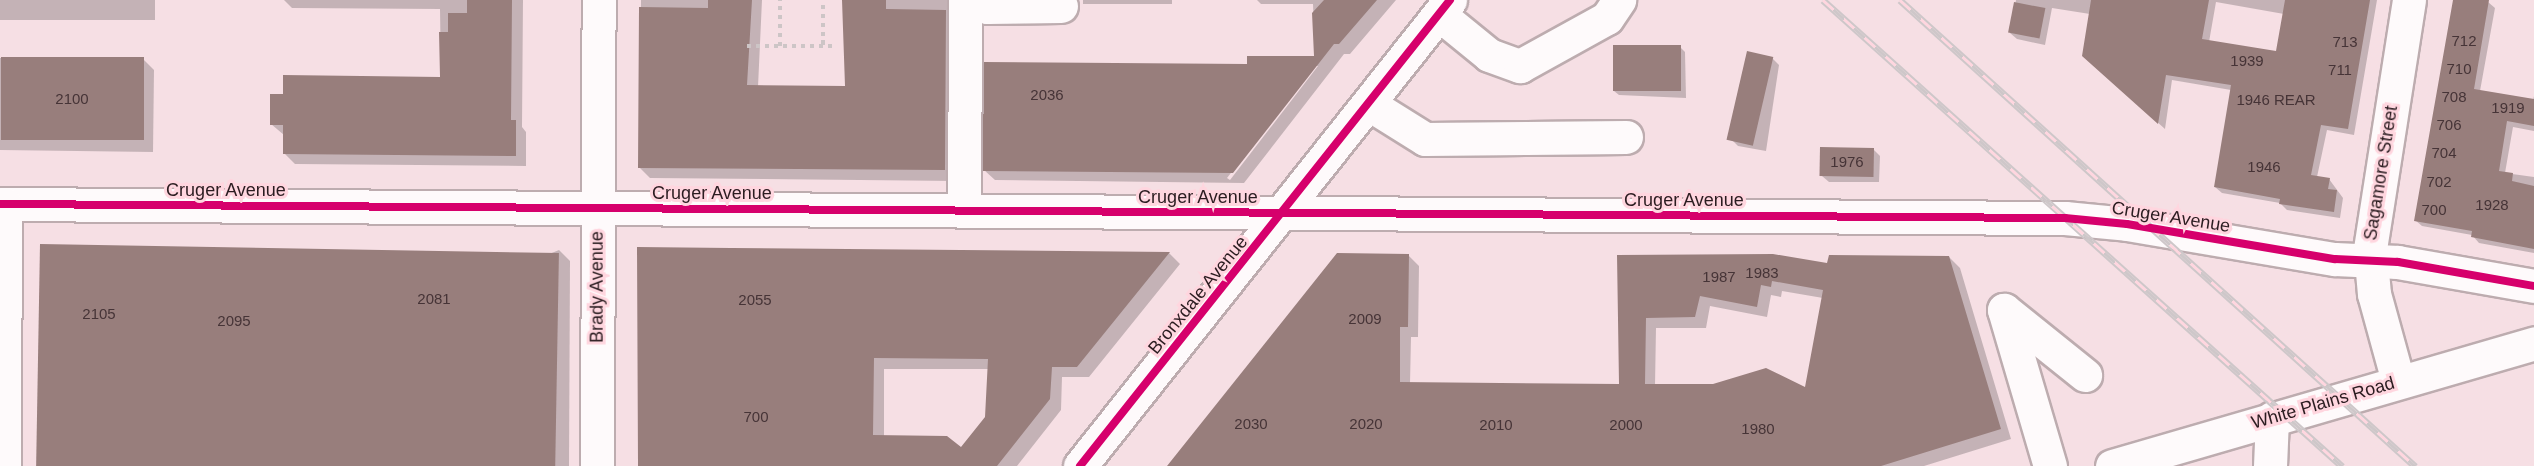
<!DOCTYPE html>
<style>
body{margin:0}
#map{position:relative;width:2534px;height:466px;overflow:hidden;background:#f6dfe4;font-family:Helvetica,sans-serif}
div>[style]{position:absolute}
[style*='--x']{left:calc(var(--x)*1px);top:calc(var(--y)*1px);width:calc(var(--w)*1px);rotate:calc(var(--a)*1deg)}
.shadow>*{inset:0;background:#0003;transform-origin:0 0}
.building>*{inset:0;background:#987e7c;transform-origin:0 0}
.path>*{height:4px;margin-top:-2px;transform-origin:0;background:repeating-linear-gradient(90deg,#cdc5c6 0 4.5px,transparent 0 9px)}
.roads{filter:drop-shadow(2px 0 #bdacaf) drop-shadow(-2px 0 #bdacaf) drop-shadow(0 2px #bdacaf) drop-shadow(0 -2px #bdacaf)}
.minor>*{height:33px;margin:-16.5px;padding:0 16.5px;transform-origin:16.5px;border-radius:16.5px;background:#fefafb}
.major>*{height:33px;margin:-16.5px;padding:0 16.5px;transform-origin:16.5px;border-radius:16.5px;background:#fefafb}
.rail>*{height:7px;margin-top:-3.5px;transform-origin:0;background:repeating-linear-gradient(90deg,#ffd6df 0 14px,#cec7c9 0 28px);box-sizing:border-box;border-block:2px solid #cec7c9}
.cycleway>*{height:8px;margin:-4px;padding:0 4px;transform-origin:4px;border-radius:4px;background:#d6006c}
span{translate:-50% -50%;white-space:nowrap;text-align:center;line-height:1.15;-webkit-text-stroke:6px #ffd6df;paint-order:stroke}
.number-label{font-size:15px;color:#463437}
.number-label span{-webkit-text-stroke-width:0}
.street-label{font-size:18px;color:#2b1c20}
</style>
<div id="map">
<div class="shadow">
<div style="left:0;top:0;width:155px;height:20px"></div>
<div style="clip-path:polygon(284px 0,523px 0,522px 127px,526px 132px,526px 166px,295px 164px,284px 153px,284px 135px,271px 124px,441px 78px,440px 9px,292px 8px)"></div>
<div style="clip-path:polygon(641px 0,762px 0,758px 87px,846px 88px,845px 0,963px 0,956px 181px,650px 178px,639px 167px)"></div>
<div style="left:1083px;top:0;width:89px;height:4px"></div>
<div style="clip-path:polygon(evenodd,1257px 0,1396px 0,1350px 54px,1344px 54px,1244px 183px,995px 180px,984px 170px,1248px 66px,1315px 58px,1313px 4px,1261px 4px,1257px 0,1314px 66px,1318px 66px,1230px 180px,1227px 178px,1314px 66px)"></div>
<div style="clip-path:polygon(evenodd,2016px 0,2377px 0,2354px 135px,2327px 130px,2317px 177px,2329px 179px,2343px 198px,2340px 218px,2287px 210px,2280px 203px,2222px 193px,2215px 187px,2231px 90px,2172px 80px,2165px 129px,2090px 62px,2090px 14px,2052px 8px,2045px 45px,2017px 39px,2010px 33px,2016px 0,2216px 2px,2284px 14px,2277px 53px,2209px 42px,2216px 2px)"></div>
<div style="clip-path:polygon(2454px 0,2488px 2px,2495px 8px,2480px 91px,2533px 101px,2534px 96px,2534px 131px,2513px 127px,2505px 173px,2534px 177px,2534px 253px,2479px 243px,2472px 235px,2422px 226px,2415px 220px)"></div>
<div style="clip-path:polygon(1680px 47px,1685px 52px,1686px 98px,1619px 95px,1614px 91px)"></div>
<div style="clip-path:polygon(0 58px,143px 59px,154px 70px,153px 152px,0 150px)"></div>
<div style="clip-path:polygon(1772px 58px,1779px 65px,1766px 151px,1738px 146px,1731px 139px)"></div>
<div style="clip-path:polygon(1873px 149px,1880px 156px,1879px 182px,1829px 182px,1822px 176px)"></div>
<div style="clip-path:polygon(evenodd,639px 249px,1169px 253px,1180px 264px,1089px 377px,1062px 377px,1061px 410px,1017px 466px,639px 466px,639px 249px,884px 369px,989px 369px,987px 417px,961px 449px,884px 437px,884px 369px)"></div>
<div style="clip-path:polygon(559px 250px,570px 261px,569px 466px,39px 466px)"></div>
<div style="clip-path:polygon(evenodd,1408px 255px,1419px 266px,1418px 337px,1411px 337px,1410px 384px,1621px 385px,1619px 256px,1829px 265px,1949px 257px,1960px 268px,2011px 439px,1924px 466px,1168px 466px,1408px 255px,1782px 291px,1823px 298px,1806px 389px,1655px 386px,1656px 328px,1706px 328px,1710px 306px,1767px 317px,1771px 295px,1781px 297px,1782px 291px)"></div>
</div>
<div class="building">
<div style="clip-path:polygon(467px 0,512px 0,511px 120px,516px 120px,516px 156px,283px 154px,283px 125px,270px 125px,270px 94px,283px 94px,283px 75px,440px 77px,439px 32px,448px 32px,448px 13px,467px 13px)"></div>
<div style="clip-path:polygon(708px 0,752px 0,747px 85px,845px 86px,842px 0,886px 0,886px 9px,946px 10px,945px 170px,638px 168px,639px 7px,708px 8px)"></div>
<div style="clip-path:polygon(1324px 0,1377px 0,1339px 44px,1334px 44px,1233px 173px,983px 171px,983px 62px,1247px 64px,1247px 56px,1314px 56px,1312px 13px)"></div>
<div style="clip-path:polygon(2091px 0,2209px 0,2202px 39px,2276px 51px,2285px 0,2370px 0,2348px 129px,2321px 125px,2311px 175px,2330px 178px,2328px 189px,2337px 190px,2334px 212px,2279px 204px,2280px 199px,2214px 187px,2231px 85px,2166px 75px,2158px 124px,2082px 56px)"></div>
<div style="clip-path:polygon(2453px 0,2489px 0,2474px 89px,2534px 99px,2534px 126px,2507px 121px,2499px 171px,2513px 173px,2512px 181px,2534px 186px,2534px 249px,2471px 237px,2472px 231px,2414px 221px)"></div>
<div style="left:2014px;top:2px;width:32px;height:31px;rotate:11deg"></div>
<div style="left:1613px;top:45px;width:68px;height:46px"></div>
<div style="left:1747px;top:51px;width:27px;height:91px;rotate:13deg"></div>
<div style="left:1px;top:57px;width:143px;height:83px"></div>
<div style="left:1820px;top:147px;width:54px;height:29px;rotate:1deg"></div>
<div style="left:40px;top:244px;width:519px;height:222px;rotate:1deg"></div>
<div style="clip-path:polygon(evenodd,637px 247px,731px 248px,1170px 252px,1077px 367px,1052px 367px,1050px 399px,997px 466px,638px 466px,637px 247px,874px 358px,988px 359px,985px 417px,961px 447px,947px 436px,873px 435px,874px 358px)"></div>
<div style="clip-path:polygon(evenodd,1337px 253px,1409px 254px,1408px 327px,1400px 327px,1400px 382px,1619px 384px,1617px 255px,1773px 254px,1827px 263px,1829px 255px,1949px 256px,2001px 429px,1881px 466px,1167px 466px,1337px 253px,1772px 281px,1823px 290px,1805px 387px,1766px 368px,1713px 384px,1645px 384px,1646px 318px,1695px 317px,1700px 296px,1757px 307px,1761px 285px,1771px 287px,1772px 281px)"></div>
</div>
<div class="path">
<div style="--x:823;--y:45;--w:45;--a:-90"></div>
<div style="--x:747;--y:46;--w:89;--a:0"></div>
<div style="--x:780;--y:46;--w:46;--a:-90"></div>
</div>
<div class="roads">
<div class="minor">
<div style="--x:987;--y:0;--w:7;--a:90"></div>
<div style="--x:987;--y:7;--w:74;--a:-0.8"></div>
<div style="--x:1440;--y:15;--w:63;--a:39.2"></div>
<div style="--x:1489;--y:55;--w:33;--a:20"></div>
<div style="--x:1520;--y:66;--w:99;--a:-28.9"></div>
<div style="--x:1607;--y:18;--w:22;--a:-56"></div>
<div style="--x:1369;--y:104;--w:66;--a:32"></div>
<div style="--x:1425;--y:139;--w:201;--a:-0.6"></div>
<div style="--x:0;--y:204;--w:2065;--a:0.39"></div>
<div style="--x:2065;--y:218;--w:62;--a:5.5"></div>
<div style="--x:2127;--y:224;--w:211;--a:9.6"></div>
<div style="--x:2335;--y:259;--w:63;--a:2.7"></div>
<div style="--x:2398;--y:262;--w:138;--a:10"></div>
<div style="--x:964;--y:210;--w:210;--a:-89.7"></div>
<div style="--x:2398;--y:381;--w:90;--a:-105.4"></div>
<div style="--x:2374;--y:294;--w:45;--a:-95.1"></div>
<div style="--x:2370;--y:249;--w:252;--a:-81.1"></div>
<div style="--x:4;--y:466;--w:262;--a:-89.8"></div>
<div style="--x:597;--y:466;--w:466;--a:-89.8"></div>
<div style="--x:1080;--y:466;--w:595;--a:-51.55"></div>
<div style="--x:2050;--y:466;--w:163;--a:-106.4"></div>
<div style="--x:2004;--y:310;--w:104;--a:38.7"></div>
<div style="--x:2270;--y:466;--w:48;--a:-87.6"></div>
</div>
<div class="major">
<div style="--x:2112;--y:466;--w:440;--a:-16.2"></div>
</div>
</div>
<div class="rail">
<div style="--x:1823;--y:0;--w:698;--a:41.92"></div>
<div style="--x:1900;--y:0;--w:695;--a:42.14"></div>
</div>
<div class="cycleway">
<div style="--x:0;--y:204;--w:2065;--a:0.39"></div>
<div style="--x:2065;--y:218;--w:62;--a:5.5"></div>
<div style="--x:2127;--y:224;--w:211;--a:9.6"></div>
<div style="--x:2335;--y:259;--w:63;--a:2.7"></div>
<div style="--x:2398;--y:262;--w:138;--a:10"></div>
<div style="--x:1080;--y:466;--w:595;--a:-51.55"></div>
</div>
<div class="number-label">
<span style="left:2464px;top:41px">712</span>
<span style="left:2345px;top:42px">713</span>
<span style="left:2247px;top:61px">1939</span>
<span style="left:2459px;top:69px">710</span>
<span style="left:2340px;top:70px">711</span>
<span style="left:1047px;top:95px">2036</span>
<span style="left:2454px;top:97px">708</span>
<span style="left:72px;top:99px">2100</span>
<span style="left:2276px;top:100px">1946 REAR</span>
<span style="left:2508px;top:108px">1919</span>
<span style="left:2449px;top:125px">706</span>
<span style="left:2444px;top:153px">704</span>
<span style="left:1847px;top:162px">1976</span>
<span style="left:2264px;top:167px">1946</span>
<span style="left:2439px;top:182px">702</span>
<span style="left:2492px;top:205px">1928</span>
<span style="left:2434px;top:210px">700</span>
<span style="left:1762px;top:273px">1983</span>
<span style="left:1719px;top:277px">1987</span>
<span style="left:434px;top:299px">2081</span>
<span style="left:755px;top:300px">2055</span>
<span style="left:99px;top:314px">2105</span>
<span style="left:1365px;top:319px">2009</span>
<span style="left:234px;top:321px">2095</span>
<span style="left:756px;top:417px">700</span>
<span style="left:1251px;top:424px">2030</span>
<span style="left:1366px;top:424px">2020</span>
<span style="left:1496px;top:425px">2010</span>
<span style="left:1626px;top:425px">2000</span>
<span style="left:1758px;top:429px">1980</span>
</div>
<div class="street-label">
<span style="left:2381px;top:173px;rotate:-81deg">Sagamore Street</span>
<span style="left:226px;top:190px">Cruger Avenue</span>
<span style="left:712px;top:193px">Cruger Avenue</span>
<span style="left:1198px;top:197px">Cruger Avenue</span>
<span style="left:1684px;top:200px">Cruger Avenue</span>
<span style="left:2171px;top:217px;rotate:9deg">Cruger Avenue</span>
<span style="left:597px;top:287px;rotate:-90deg">Brady Avenue</span>
<span style="left:1198px;top:295px;rotate:-51deg">Bronxdale Avenue</span>
<span style="left:2323px;top:403px;rotate:-16deg">White Plains Road</span>
</div>
</div>
